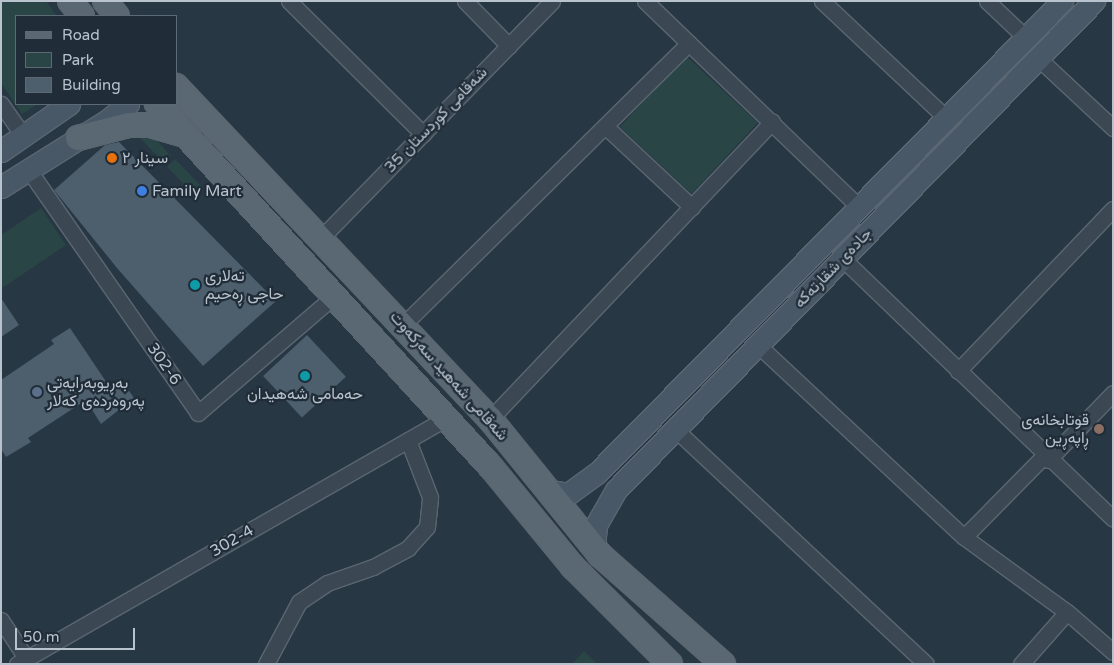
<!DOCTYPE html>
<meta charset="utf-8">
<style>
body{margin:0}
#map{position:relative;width:1114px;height:665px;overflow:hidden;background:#273744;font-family:"Varela Round",Vazirmatn,sans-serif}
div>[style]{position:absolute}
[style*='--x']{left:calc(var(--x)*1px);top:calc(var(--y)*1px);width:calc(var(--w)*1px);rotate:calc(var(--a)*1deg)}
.green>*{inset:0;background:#294545;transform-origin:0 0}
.building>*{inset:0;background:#4d5f6c;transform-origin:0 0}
.roads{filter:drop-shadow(1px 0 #5a6671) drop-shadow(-1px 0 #5a6671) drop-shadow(0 1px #5a6671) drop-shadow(0 -1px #5a6671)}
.minor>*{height:15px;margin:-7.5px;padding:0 7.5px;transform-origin:7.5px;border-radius:7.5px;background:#3b4854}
.secondary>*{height:21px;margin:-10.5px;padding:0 10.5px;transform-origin:10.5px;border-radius:10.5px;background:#495867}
.primary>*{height:24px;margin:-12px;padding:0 12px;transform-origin:12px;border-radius:12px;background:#596873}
.dots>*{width:14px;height:14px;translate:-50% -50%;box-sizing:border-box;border:2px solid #202d39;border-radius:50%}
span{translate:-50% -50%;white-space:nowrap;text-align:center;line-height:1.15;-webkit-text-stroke:4.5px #202d39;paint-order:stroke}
.street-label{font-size:16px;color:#b9c3cd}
.poi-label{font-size:16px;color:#b9c3cd}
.left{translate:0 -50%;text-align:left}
.right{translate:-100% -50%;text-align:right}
.frame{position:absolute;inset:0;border:2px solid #b9c3cd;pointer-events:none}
.legend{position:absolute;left:15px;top:15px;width:162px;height:90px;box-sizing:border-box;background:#202d39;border:1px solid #5d6974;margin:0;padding:6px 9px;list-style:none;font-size:15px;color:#b9c3cd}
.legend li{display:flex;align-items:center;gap:10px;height:25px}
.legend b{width:25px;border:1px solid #5d6974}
.scale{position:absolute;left:15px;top:628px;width:120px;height:22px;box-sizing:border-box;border:2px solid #b9c3cd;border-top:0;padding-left:6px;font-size:15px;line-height:18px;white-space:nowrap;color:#b9c3cd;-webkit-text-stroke:4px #202d39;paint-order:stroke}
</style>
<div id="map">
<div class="green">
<div style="clip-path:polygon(1px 1px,46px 1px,57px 16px,16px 16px,16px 104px,38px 104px,22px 114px,1px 83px)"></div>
<div style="left:686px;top:56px;width:98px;height:97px;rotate:43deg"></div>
<div style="clip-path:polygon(137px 135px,152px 135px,171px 156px,164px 163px)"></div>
<div style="left:175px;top:159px;width:39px;height:11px;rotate:46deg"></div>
<div style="clip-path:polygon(41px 208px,66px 245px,1px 289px,1px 235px)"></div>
<div style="clip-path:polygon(584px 651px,597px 664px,572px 664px)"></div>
</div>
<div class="building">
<div style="clip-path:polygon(119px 142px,276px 301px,203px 366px,117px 268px,54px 190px,105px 145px)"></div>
<div style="clip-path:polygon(1px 298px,19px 325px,1px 337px)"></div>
<div style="clip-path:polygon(70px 328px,109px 386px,120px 378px,134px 398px,101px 424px,86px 400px,28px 438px,31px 442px,6px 457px,1px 449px,1px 380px,54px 344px,51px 340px)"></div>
<div style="left:307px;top:335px;width:57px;height:60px;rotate:47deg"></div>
</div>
<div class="roads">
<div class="minor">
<div style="--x:289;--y:1;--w:189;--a:44.8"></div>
<div style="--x:465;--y:1;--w:63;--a:45.6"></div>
<div style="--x:645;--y:1;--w:298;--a:43.9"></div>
<div style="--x:822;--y:1;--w:170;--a:43.3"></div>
<div style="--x:987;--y:1;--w:54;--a:43.5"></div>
<div style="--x:1038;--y:58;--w:103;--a:43"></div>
<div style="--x:1;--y:104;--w:39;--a:55"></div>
<div style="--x:605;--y:126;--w:119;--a:43"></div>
<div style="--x:28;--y:169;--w:297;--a:55.1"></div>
<div style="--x:198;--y:413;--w:179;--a:-40.7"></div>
<div style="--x:320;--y:239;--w:332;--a:-45.7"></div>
<div style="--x:842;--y:258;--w:376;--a:43.9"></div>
<div style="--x:404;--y:324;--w:400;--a:-44.6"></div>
<div style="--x:759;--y:346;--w:280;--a:43"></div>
<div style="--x:964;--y:537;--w:127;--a:36.1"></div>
<div style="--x:1067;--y:612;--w:61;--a:41"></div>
<div style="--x:958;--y:371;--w:224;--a:-46.3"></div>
<div style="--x:490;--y:419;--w:410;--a:-46.5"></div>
<div style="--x:676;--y:430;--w:342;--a:43.1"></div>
<div style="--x:1048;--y:460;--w:93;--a:-45.9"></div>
<div style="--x:964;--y:537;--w:114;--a:-45.4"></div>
<div style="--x:1;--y:620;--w:45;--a:56.7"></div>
<div style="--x:17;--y:664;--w:495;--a:-29.8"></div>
<div style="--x:266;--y:664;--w:70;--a:-62"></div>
<div style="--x:299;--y:602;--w:34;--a:-34"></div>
<div style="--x:327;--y:583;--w:49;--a:-19.2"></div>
<div style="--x:373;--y:567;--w:40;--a:-28"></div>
<div style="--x:408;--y:548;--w:28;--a:-48"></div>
<div style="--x:427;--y:527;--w:30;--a:-84"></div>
<div style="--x:430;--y:497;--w:61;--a:-111.1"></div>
<div style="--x:1021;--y:664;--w:69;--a:-48.5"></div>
</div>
<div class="secondary">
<div style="--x:1;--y:151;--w:83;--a:-34.7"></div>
<div style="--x:1;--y:187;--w:126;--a:-32.1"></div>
<div style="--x:108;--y:120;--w:26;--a:-39"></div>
<div style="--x:551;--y:491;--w:17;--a:10"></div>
<div style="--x:568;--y:494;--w:36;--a:-36"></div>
<div style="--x:597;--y:473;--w:663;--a:-45.43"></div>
<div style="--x:594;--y:548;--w:23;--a:-85"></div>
<div style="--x:596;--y:525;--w:40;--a:-60.3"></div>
<div style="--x:616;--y:490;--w:684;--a:-45.65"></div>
</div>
<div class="primary">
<div style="--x:70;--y:1;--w:19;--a:51"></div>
<div style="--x:105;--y:1;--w:19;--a:51"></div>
<div style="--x:176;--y:86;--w:458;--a:46.7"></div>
<div style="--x:490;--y:419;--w:175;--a:51"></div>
<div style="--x:600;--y:555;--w:164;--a:41.5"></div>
<div style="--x:157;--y:104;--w:492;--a:47.4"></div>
<div style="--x:490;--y:466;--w:131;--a:50.6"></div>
<div style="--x:573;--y:567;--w:137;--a:45"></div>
<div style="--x:78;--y:138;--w:53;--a:-14.3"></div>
<div style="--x:129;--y:125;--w:21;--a:0"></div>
<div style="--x:150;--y:125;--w:37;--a:16"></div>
</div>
</div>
<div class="dots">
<div style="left:112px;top:158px;background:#e8710a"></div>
<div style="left:142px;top:191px;background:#3f7fe0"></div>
<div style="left:195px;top:285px;background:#0f9aa8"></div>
<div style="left:305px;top:376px;background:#0f9aa8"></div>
<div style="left:37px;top:392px;background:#5c6f8a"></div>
<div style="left:1099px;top:429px;background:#8d6e63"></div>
</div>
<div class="street-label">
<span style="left:436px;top:120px;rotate:-46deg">شەقامی کوردستان 35</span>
<span style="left:833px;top:268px;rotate:-46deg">جادەی شقارتەکە</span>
<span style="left:164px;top:364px;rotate:55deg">302-6</span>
<span style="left:449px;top:376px;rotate:48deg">شەقامی شەهید سەرکەوت</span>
<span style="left:232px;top:541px;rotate:-30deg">302-4</span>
</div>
<div class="poi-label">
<span class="left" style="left:122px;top:158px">سینار ٢</span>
<span class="left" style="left:152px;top:191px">Family Mart</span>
<span class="left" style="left:205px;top:285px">تەلاری<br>حاجی ڕەحیم</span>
<span class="left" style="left:47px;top:392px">بەڕیوبەرایەتی<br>پەروەردەی کەلار</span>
<span style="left:305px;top:394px">حەمامی شەهیدان</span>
<span class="right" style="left:1089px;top:429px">قوتابخانەی<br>ڕاپەڕین</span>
</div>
<div class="frame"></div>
<ul class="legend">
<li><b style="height:6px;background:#596873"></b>Road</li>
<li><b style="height:14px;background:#294545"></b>Park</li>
<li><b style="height:14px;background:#4d5f6c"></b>Building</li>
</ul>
<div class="scale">50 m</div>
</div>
